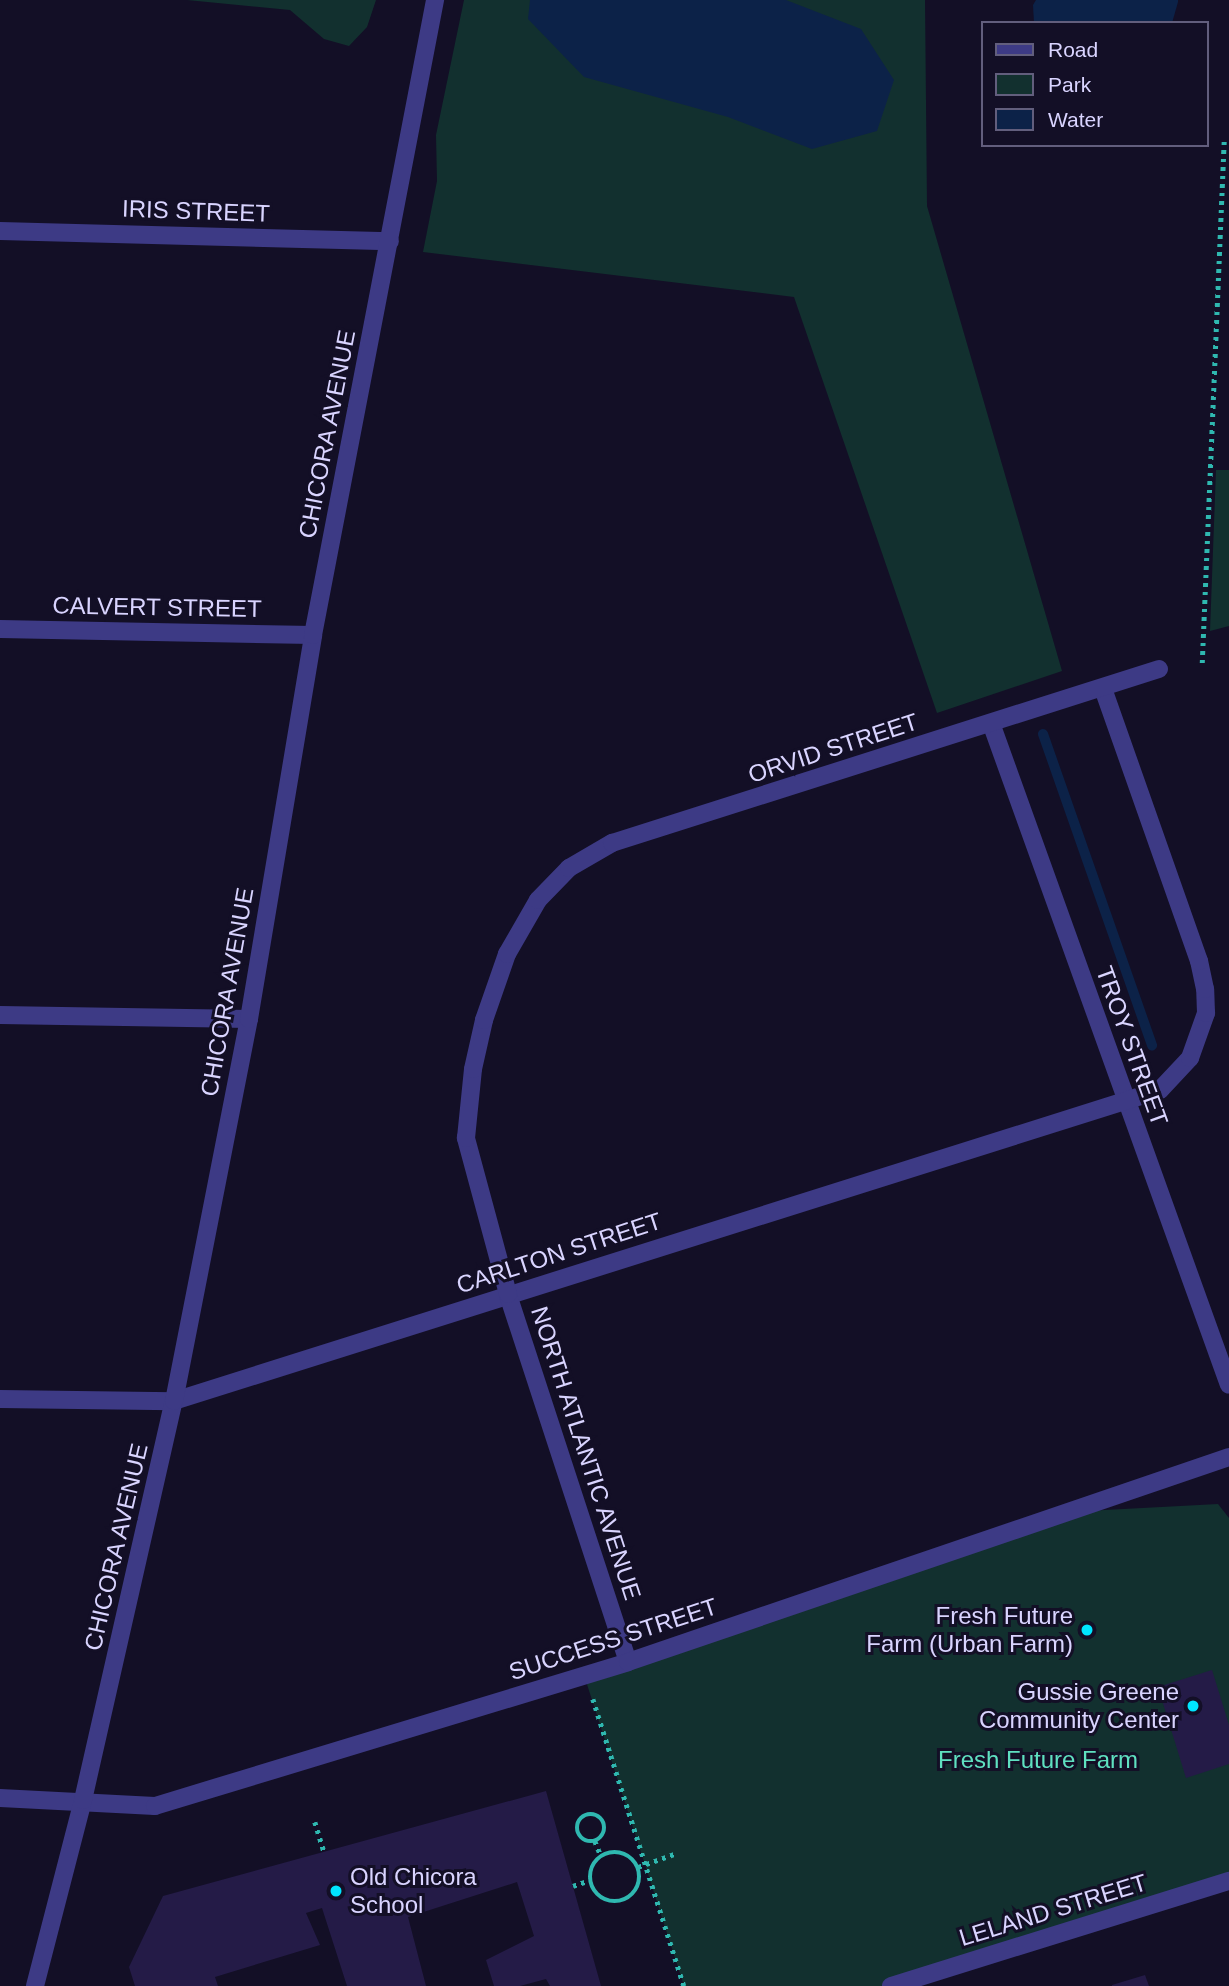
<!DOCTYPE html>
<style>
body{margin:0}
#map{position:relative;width:1229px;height:1986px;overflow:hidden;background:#130f26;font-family:Arial,sans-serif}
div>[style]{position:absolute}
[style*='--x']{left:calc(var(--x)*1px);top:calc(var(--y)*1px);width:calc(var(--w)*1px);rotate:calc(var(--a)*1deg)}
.green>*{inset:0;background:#12302f}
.water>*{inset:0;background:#0c2248}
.stream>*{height:10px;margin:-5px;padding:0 5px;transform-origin:5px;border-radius:5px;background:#0c2248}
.building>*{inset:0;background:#241b47}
.path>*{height:4.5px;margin-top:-2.25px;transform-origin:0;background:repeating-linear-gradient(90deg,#2fb8b0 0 3.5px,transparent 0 8.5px)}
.path>.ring{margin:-2.25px;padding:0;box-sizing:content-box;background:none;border:4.5px solid #2fb8b0;border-radius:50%}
.street>*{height:18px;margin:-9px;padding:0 9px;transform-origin:9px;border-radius:9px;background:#3d3a85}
.dots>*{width:19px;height:19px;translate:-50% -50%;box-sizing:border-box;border:4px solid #130f26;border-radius:50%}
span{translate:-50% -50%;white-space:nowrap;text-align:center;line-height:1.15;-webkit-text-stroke:6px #130f26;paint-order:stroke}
.street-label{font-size:24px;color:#d9d4ff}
.poi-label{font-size:24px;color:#d9d4ff}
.right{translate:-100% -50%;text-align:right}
.left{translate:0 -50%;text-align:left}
.park-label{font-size:24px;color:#5fe0c0}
.legend{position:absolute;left:981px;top:21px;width:228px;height:126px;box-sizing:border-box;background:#130f26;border:2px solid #625e7d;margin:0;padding:9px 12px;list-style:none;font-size:21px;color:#d9d4ff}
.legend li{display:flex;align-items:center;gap:14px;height:35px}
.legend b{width:35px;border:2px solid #625e7d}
</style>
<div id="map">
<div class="green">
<div style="clip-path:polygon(187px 0,376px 0,367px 27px,349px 46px,324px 39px,290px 10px)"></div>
<div style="clip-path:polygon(464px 0,925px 0,927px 206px,1062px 671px,937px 713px,794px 297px,423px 252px,437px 181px,436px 135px)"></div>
<div style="clip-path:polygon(1216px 470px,1229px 470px,1229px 626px,1210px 631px)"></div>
<div style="clip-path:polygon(1218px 1504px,1229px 1518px,1229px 1878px,887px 1986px,684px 1986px,584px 1675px,1086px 1511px)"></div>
</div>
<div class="water">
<div style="clip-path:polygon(530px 0,786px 0,861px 29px,894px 80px,877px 131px,812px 149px,728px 117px,584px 77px,528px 19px)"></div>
<div style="clip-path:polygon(1036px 0,1178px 0,1178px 2px,1172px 23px,1034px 23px,1033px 5px)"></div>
</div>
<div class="stream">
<div style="--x:1043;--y:734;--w:330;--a:70.7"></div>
</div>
<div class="building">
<div style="clip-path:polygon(1212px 1670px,1229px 1725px,1229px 1764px,1186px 1778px,1158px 1687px)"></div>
<div style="clip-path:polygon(546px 1791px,601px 1986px,550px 1986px,546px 1979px,520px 1986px,494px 1986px,486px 1960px,534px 1936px,517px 1882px,408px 1917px,426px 1986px,347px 1986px,322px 1908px,306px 1913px,320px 1945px,215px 1977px,218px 1986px,135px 1986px,129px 1967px,163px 1896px)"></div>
<div style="clip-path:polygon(1145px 1975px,1149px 1986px,1112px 1986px,1112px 1985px)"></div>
</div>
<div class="path">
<div style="--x:1202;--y:663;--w:523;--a:-87.59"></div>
<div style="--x:593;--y:1699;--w:301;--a:72.4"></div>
<div class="ring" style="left:577px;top:1814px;width:23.5px;height:23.5px"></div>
<div style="--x:315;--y:1822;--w:31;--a:73"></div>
<div style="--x:595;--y:1841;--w:16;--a:68"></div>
<div class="ring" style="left:590px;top:1852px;width:45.5px;height:45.5px"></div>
<div style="--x:638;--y:1867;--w:41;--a:-19.7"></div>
<div style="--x:573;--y:1886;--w:18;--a:-19"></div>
</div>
<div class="street">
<div style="--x:0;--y:231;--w:390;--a:1.5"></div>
<div style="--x:0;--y:629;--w:313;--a:1.1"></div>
<div style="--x:991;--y:723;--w:703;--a:70.23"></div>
<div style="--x:0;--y:1015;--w:249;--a:0.9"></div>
<div style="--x:0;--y:1399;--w:174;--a:0.7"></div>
<div style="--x:174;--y:1401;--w:1034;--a:-17.51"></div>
<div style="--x:1160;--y:1090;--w:44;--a:-46.8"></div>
<div style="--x:1190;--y:1058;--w:48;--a:-70.4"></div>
<div style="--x:1206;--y:1013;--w:24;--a:-92"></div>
<div style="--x:1205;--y:989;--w:29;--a:-102"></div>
<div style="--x:1199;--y:961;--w:289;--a:-109.4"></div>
<div style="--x:628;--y:1662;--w:387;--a:-108.1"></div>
<div style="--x:508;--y:1294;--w:162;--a:-105.1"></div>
<div style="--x:466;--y:1138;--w:69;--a:-84.2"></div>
<div style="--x:473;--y:1069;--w:50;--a:-77.3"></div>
<div style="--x:484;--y:1020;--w:70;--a:-70.8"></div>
<div style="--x:507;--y:954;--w:62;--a:-60.1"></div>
<div style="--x:538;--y:900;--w:45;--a:-45.9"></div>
<div style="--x:569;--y:868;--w:50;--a:-30.2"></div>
<div style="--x:612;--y:843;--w:574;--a:-17.65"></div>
<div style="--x:0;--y:1798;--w:155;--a:3"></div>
<div style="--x:155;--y:1806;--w:494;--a:-16.9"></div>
<div style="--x:628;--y:1662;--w:635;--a:-18.83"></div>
<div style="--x:35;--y:1986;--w:192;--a:-75.5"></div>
<div style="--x:83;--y:1800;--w:409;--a:-77.2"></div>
<div style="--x:174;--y:1401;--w:389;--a:-78.9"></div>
<div style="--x:249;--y:1019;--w:389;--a:-80.5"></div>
<div style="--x:313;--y:635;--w:647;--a:-79.12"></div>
<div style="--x:891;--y:1986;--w:354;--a:-17.3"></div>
</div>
<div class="dots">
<div style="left:1087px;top:1630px;background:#00e5ff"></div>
<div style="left:1193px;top:1706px;background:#00e5ff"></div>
<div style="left:336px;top:1891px;background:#00e5ff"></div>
</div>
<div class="street-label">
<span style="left:196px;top:211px;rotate:2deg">IRIS STREET</span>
<span style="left:327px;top:434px;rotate:-79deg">CHICORA AVENUE</span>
<span style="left:157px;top:607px;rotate:1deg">CALVERT STREET</span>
<span style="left:833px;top:748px;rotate:-18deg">ORVID STREET</span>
<span style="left:227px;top:992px;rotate:-80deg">CHICORA AVENUE</span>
<span style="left:1132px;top:1046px;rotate:70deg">TROY STREET</span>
<span style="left:559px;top:1253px;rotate:-18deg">CARLTON STREET</span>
<span style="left:586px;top:1453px;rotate:72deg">NORTH ATLANTIC AVENUE</span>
<span style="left:116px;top:1547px;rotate:-77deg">CHICORA AVENUE</span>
<span style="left:613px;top:1639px;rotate:-18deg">SUCCESS STREET</span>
<span style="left:1053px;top:1910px;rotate:-17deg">LELAND STREET</span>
</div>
<div class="poi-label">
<span class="right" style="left:1073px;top:1630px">Fresh Future<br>Farm (Urban Farm)</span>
<span class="right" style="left:1179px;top:1706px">Gussie Greene<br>Community Center</span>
<span class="left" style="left:350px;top:1891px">Old Chicora<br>School</span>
</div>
<div class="park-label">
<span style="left:1038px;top:1760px">Fresh Future Farm</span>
</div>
<ul class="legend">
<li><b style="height:9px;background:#3d3a85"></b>Road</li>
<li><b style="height:19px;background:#12302f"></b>Park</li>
<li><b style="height:19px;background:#0c2248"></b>Water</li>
</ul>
</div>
